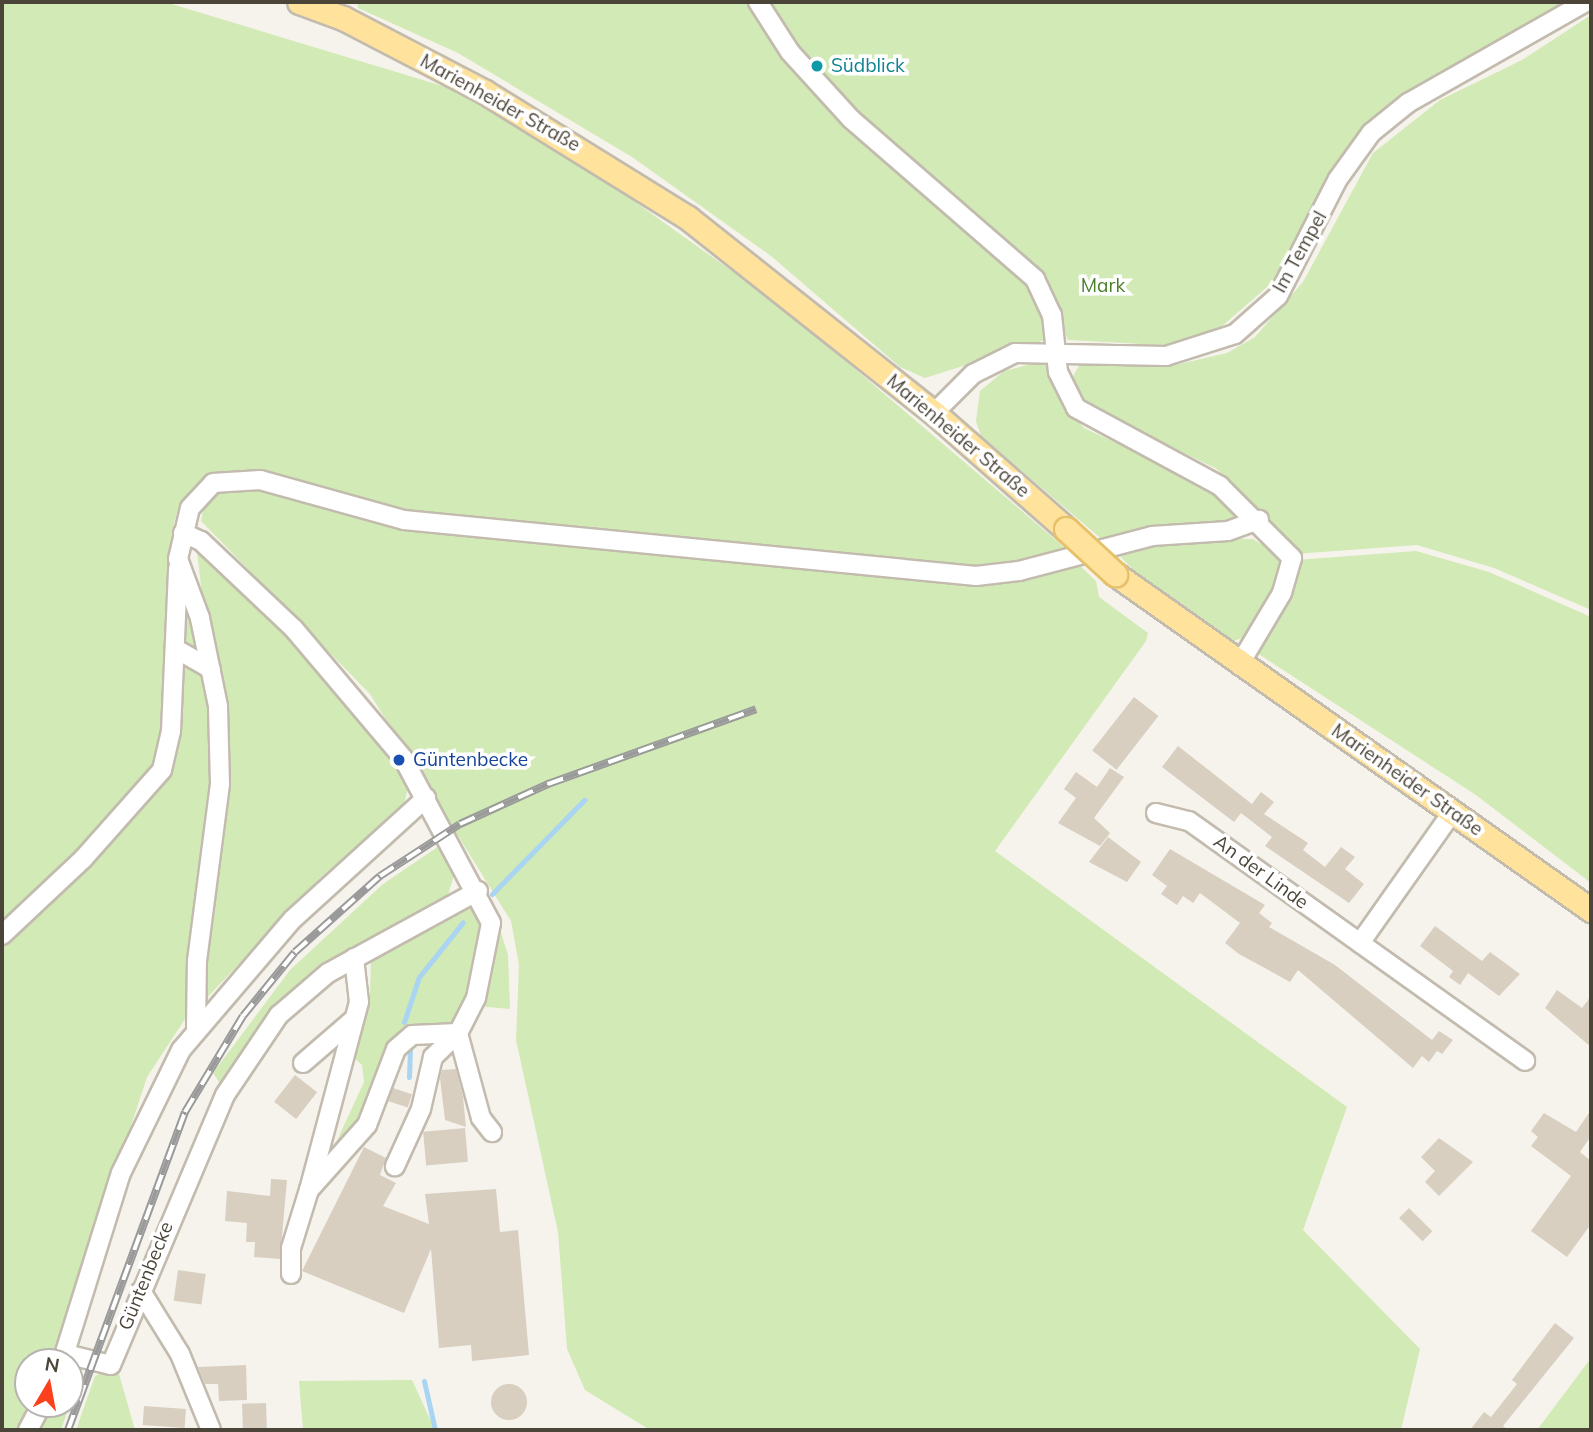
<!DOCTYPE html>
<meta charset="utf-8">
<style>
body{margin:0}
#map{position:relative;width:1593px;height:1432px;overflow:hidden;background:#f6f3ec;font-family:Mulish,sans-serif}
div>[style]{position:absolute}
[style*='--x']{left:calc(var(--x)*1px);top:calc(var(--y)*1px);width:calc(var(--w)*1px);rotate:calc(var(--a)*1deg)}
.green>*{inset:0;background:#d2eab5}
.stream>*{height:5px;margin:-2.5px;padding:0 2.5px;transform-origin:2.5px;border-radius:2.5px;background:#a9d4f2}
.building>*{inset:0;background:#d8cfc1;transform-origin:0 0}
.round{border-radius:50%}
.roads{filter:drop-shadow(2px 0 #c2bbae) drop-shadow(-2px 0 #c2bbae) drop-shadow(0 2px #c2bbae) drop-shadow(0 -2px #c2bbae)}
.minor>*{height:18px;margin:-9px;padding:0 9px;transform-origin:9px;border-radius:9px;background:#fff}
.major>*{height:23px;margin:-11.5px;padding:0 11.5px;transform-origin:11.5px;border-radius:11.5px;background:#ffe39c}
.rail>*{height:8px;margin-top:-4px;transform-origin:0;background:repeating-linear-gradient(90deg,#fff 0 16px,#9a9a9a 0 32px);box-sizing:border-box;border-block:2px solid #9a9a9a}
.bridges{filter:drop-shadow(2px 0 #e6c16a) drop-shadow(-2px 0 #e6c16a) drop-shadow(0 2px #e6c16a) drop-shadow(0 -2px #e6c16a)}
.major-bridge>*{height:23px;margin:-11.5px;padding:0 11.5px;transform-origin:11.5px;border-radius:11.5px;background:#ffe39c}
.dots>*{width:19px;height:19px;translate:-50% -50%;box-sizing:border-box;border:4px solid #fff;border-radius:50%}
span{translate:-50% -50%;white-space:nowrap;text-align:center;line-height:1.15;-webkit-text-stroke:7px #fff;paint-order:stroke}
.culture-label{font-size:19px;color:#0d838f}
.left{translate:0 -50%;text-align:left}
.street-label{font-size:19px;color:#4b4439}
.park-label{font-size:19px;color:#4a7f2a}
.transit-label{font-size:19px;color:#164399}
.frame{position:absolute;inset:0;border:4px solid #4b4439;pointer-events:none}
.north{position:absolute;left:14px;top:1348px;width:70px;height:70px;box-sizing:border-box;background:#fff;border:2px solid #b7b4b0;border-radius:50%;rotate:10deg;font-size:19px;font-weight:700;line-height:28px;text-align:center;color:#4b4439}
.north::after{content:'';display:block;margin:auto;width:24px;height:32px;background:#fc3f1d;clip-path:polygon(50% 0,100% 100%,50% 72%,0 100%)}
</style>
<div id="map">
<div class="green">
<div style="clip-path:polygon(2px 2px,165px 2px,446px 87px,534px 130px,781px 306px,1071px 553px,977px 570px,406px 516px,213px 476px,178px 509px,172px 530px,159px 768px,2px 929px)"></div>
<div style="clip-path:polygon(357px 2px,1567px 2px,1373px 117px,1328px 174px,1281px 275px,1198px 347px,1068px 340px,1040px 277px,856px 116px,788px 37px,779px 38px,848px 120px,1033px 282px,1048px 316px,1045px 340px,925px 378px,900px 367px,771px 256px,632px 157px,458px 53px,358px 8px)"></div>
<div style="clip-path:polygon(1591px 15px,1591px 610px,1494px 568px,1417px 545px,1295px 554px,1217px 469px,1089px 407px,1071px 380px,1080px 364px,1171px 366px,1227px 353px,1255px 337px,1303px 282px,1373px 153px,1440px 100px,1522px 60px)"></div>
<div style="clip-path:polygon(1047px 360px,1062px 403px,1084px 428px,1208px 485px,1240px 515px,1235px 521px,1105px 542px,981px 436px,976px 421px,980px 391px,1004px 371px)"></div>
<div style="clip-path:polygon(234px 483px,401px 523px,973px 581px,1078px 564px,1096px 581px,1099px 597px,1148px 633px,1146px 641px,995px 851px,1347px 1107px,1303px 1230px,1420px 1349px,1401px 1430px,650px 1430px,585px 1390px,567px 1349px,558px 1232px,516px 1040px,519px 965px,511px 921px,370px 694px,201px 521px,206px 496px)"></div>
<div style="clip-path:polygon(1177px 539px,1253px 539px,1278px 554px,1282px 580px,1249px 636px,1230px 642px,1168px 606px,1115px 551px)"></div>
<div style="clip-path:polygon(196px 543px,294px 637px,404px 770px,408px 787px,404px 805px,321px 877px,202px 1003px,201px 961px,224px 784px)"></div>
<div style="clip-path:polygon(1416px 551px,1489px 572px,1591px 617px,1591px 883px,1476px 795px,1257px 653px,1296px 560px)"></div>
<div style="clip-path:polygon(185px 586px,213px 706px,216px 783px,192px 994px,187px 1016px,147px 1077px,58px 1348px,51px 1362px,28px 1362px,31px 1404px,20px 1430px,2px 1430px,2px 942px,165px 772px)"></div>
<div style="clip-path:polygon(445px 842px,456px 869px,448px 895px,301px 981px,221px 1085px,213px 1073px,290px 970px,383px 884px)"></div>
<div style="clip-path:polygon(468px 906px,481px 912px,486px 929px,480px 968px,457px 1022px,410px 1030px,367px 1113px,322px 1173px,364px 1082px,362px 1065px,350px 1054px,370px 995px,371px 961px)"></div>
<div style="clip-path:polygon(497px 920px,508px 955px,510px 1009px,477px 1006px,488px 979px)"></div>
<div style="clip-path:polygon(1591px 1358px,1591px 1430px,1537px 1430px)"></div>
<div style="clip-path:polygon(117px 1367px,135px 1430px,76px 1430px,95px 1376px)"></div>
<div style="clip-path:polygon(412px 1380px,435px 1430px,303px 1430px,299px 1381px)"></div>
<div style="clip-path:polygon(49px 1404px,70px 1404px,61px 1430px,35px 1430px)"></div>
</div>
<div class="stream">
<div style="--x:492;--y:894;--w:132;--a:-45.6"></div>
<div style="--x:404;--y:1022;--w:47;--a:-71.6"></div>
<div style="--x:419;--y:977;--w:70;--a:-51.3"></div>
<div style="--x:409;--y:1077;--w:26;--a:-88"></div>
<div style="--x:424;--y:1381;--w:50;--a:77.3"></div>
</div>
<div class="building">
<div style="left:1134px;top:697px;width:31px;height:68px;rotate:38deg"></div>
<div style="clip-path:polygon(1178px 746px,1252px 804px,1261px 792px,1274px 802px,1264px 814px,1308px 843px,1303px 850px,1325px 867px,1341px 847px,1355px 857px,1345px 869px,1364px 884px,1349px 903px,1265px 846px,1272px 837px,1241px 813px,1234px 822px,1162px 767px)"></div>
<div style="clip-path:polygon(1110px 768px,1124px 777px,1094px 818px,1110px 833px,1100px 846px,1058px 823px,1076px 798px,1064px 789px,1076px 772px,1097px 787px)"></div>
<div style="clip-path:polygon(1108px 837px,1141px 862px,1127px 882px,1089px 862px)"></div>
<div style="clip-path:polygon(1170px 849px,1265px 905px,1259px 913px,1272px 923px,1269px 927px,1335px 965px,1432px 1040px,1439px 1031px,1453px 1040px,1442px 1054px,1437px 1051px,1429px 1062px,1422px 1056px,1413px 1068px,1298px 970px,1290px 982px,1239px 954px,1225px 943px,1240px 923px,1200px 893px,1193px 903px,1183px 896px,1177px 905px,1161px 894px,1167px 886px,1152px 875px)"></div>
<div style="clip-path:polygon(1435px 926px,1482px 961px,1490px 952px,1520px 974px,1499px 996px,1468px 973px,1460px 985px,1449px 977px,1453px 971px,1420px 946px)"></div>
<div style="clip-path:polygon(1557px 990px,1582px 1008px,1591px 996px,1591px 1047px,1545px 1008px)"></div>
<div style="clip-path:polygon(456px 1069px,463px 1097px,466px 1127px,445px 1120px,440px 1078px,442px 1070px)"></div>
<div style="left:295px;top:1075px;width:28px;height:34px;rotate:38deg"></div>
<div style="left:393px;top:1088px;width:20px;height:14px;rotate:18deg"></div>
<div style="clip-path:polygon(1591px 1110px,1591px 1136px,1580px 1152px,1591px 1161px,1591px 1224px,1567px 1257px,1531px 1231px,1571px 1176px,1531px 1146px,1538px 1137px,1531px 1131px,1544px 1113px,1576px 1132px)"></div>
<div style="left:465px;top:1128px;width:34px;height:42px;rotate:85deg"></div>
<div style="clip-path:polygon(1439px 1138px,1473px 1162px,1439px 1196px,1425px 1182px,1435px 1171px,1421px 1157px)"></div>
<div style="clip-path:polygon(364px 1147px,386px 1158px,380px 1175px,396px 1183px,383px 1206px,429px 1224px,425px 1194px,496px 1189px,500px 1232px,518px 1230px,529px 1355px,472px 1361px,471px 1345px,439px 1348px,431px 1249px,404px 1313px,302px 1271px)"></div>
<div style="clip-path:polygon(271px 1179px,287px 1180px,280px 1259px,254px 1257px,255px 1242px,246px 1242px,247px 1223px,225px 1221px,227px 1191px,270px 1196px)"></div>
<div style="left:1409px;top:1208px;width:33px;height:14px;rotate:45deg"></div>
<div style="left:178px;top:1270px;width:28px;height:31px;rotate:8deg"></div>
<div style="clip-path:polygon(1555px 1323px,1574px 1338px,1503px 1426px,1508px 1430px,1470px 1430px,1484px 1412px,1491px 1417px,1517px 1384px,1512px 1380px)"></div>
<div style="clip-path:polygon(246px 1365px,247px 1400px,219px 1401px,218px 1384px,205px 1384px,198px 1367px)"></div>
<div class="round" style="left:491px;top:1384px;width:36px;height:36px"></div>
<div style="left:266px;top:1403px;width:27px;height:24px;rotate:88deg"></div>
<div style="left:144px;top:1406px;width:42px;height:19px;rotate:4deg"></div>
</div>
<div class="roads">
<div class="minor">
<div style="--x:758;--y:2;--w:59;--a:57.4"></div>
<div style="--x:790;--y:52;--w:91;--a:47.7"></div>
<div style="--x:851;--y:119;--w:244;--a:41"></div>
<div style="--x:1035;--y:279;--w:40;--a:65"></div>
<div style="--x:1052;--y:315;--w:57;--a:84"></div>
<div style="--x:1058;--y:372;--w:40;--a:63.4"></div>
<div style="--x:1076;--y:408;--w:164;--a:28.4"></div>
<div style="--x:1220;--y:486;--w:102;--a:45"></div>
<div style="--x:1292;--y:558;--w:36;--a:106"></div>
<div style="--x:1282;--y:593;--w:84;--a:120.8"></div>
<div style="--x:934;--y:413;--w:55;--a:-45"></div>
<div style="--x:973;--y:374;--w:47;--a:-26.6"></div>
<div style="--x:1015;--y:353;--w:151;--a:1.1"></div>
<div style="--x:1166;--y:356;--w:72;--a:-17.7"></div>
<div style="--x:1235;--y:334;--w:57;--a:-41.5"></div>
<div style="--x:1278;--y:296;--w:131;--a:-62.9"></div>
<div style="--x:1338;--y:179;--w:57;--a:-54.3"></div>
<div style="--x:1371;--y:133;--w:48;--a:-39"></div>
<div style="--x:1408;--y:103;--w:205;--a:-29.6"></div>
<div style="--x:183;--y:533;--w:20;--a:24"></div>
<div style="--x:201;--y:541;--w:128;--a:43.4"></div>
<div style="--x:294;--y:629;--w:169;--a:49.8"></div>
<div style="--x:403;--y:758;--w:187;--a:61.9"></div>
<div style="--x:491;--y:923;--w:76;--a:101.3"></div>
<div style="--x:476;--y:998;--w:39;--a:117"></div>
<div style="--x:458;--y:1033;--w:35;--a:136"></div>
<div style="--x:433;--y:1057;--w:53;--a:103"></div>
<div style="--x:421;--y:1109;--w:63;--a:114.5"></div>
<div style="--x:176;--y:649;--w:40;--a:29.7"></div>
<div style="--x:1156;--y:813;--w:34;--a:14"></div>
<div style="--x:1189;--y:821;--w:413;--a:35.5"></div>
<div style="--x:2;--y:935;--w:111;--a:-43.2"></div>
<div style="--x:83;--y:859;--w:119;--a:-48.4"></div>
<div style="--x:162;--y:770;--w:40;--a:-77"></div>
<div style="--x:171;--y:731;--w:163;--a:-87.5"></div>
<div style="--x:1360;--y:943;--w:161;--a:-54.8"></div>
<div style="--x:354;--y:958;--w:44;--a:83.5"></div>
<div style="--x:359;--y:1002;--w:195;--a:104.9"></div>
<div style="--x:309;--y:1190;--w:87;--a:-48.3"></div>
<div style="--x:367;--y:1125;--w:81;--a:-69.1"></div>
<div style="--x:396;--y:1049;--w:21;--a:-41"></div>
<div style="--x:412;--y:1035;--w:46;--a:-2.5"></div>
<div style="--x:458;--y:1033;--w:88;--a:74.9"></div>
<div style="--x:481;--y:1118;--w:18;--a:52"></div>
<div style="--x:196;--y:1029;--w:68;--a:-89.2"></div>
<div style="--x:197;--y:961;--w:178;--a:-82.6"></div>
<div style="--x:220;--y:784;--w:78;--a:-91.5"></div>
<div style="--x:218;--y:706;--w:90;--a:-101.6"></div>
<div style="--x:200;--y:618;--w:63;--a:-110.4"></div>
<div style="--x:178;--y:559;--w:52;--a:-76.8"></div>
<div style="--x:190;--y:508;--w:34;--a:-47"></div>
<div style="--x:213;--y:483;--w:47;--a:-3.7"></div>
<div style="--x:260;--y:480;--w:149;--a:15.5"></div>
<div style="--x:404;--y:520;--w:575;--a:5.59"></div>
<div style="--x:976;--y:576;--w:43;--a:-6.6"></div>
<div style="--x:1019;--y:571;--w:138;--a:-14.7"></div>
<div style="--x:1152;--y:536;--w:76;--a:-3.8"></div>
<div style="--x:1228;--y:531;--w:33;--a:-20"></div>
<div style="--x:303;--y:1063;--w:67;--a:-40.8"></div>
<div style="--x:291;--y:1274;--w:26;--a:-90"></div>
<div style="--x:291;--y:1248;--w:61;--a:-72.8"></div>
<div style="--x:141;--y:1291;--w:74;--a:58.2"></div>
<div style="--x:180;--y:1354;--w:82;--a:67.8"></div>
<div style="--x:66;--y:1354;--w:46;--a:13.7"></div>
<div style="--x:111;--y:1365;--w:293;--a:-67.1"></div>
<div style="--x:225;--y:1095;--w:97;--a:-56"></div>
<div style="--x:279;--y:1015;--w:65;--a:-40.6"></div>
<div style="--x:328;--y:973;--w:171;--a:-28.7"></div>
<div style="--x:62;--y:1362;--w:198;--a:-72.7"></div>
<div style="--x:121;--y:1173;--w:137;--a:-64"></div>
<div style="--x:181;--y:1050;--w:172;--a:-49.5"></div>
<div style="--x:293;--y:919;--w:180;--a:-42.3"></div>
<div style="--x:28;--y:1430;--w:30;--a:-62"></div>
</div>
<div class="major">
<div style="--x:299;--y:2;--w:47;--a:20"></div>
<div style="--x:343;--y:18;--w:160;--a:27.5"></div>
<div style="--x:485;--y:92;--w:239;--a:31.8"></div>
<div style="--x:688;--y:218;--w:314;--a:38.4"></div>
<div style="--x:934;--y:413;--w:176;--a:41.3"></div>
<div style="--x:1115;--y:574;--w:583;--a:35.22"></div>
</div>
</div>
<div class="rail">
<div style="--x:68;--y:1430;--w:339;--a:-69.8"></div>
<div style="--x:185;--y:1112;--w:112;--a:-58.9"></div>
<div style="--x:243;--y:1016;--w:82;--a:-50.9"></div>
<div style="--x:295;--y:952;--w:114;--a:-41.8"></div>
<div style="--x:380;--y:876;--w:95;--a:-33"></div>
<div style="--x:460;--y:824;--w:97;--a:-24.4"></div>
<div style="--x:548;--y:784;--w:221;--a:-19.8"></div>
</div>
<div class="bridges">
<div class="major-bridge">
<div style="--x:1066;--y:529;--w:67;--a:42.6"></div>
</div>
</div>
<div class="dots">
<div style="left:817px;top:66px;background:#0f9aa8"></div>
<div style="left:399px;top:760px;background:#1a4fb4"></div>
</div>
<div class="culture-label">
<span class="left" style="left:831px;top:66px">Südblick</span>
</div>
<div class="street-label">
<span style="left:500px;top:103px;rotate:29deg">Marienheider Straße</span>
<span style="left:1300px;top:252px;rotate:-61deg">Im Tempel</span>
<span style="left:958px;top:436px;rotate:40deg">Marienheider Straße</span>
<span style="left:1407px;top:780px;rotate:35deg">Marienheider Straße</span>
<span style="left:1261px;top:872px;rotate:36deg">An der Linde</span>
<span style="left:146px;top:1276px;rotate:-68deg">Güntenbecke</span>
</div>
<div class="park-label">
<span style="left:1103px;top:286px">Mark</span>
</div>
<div class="transit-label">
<span class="left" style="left:413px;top:760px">Güntenbecke</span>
</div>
<div class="frame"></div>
<div class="north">N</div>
</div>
